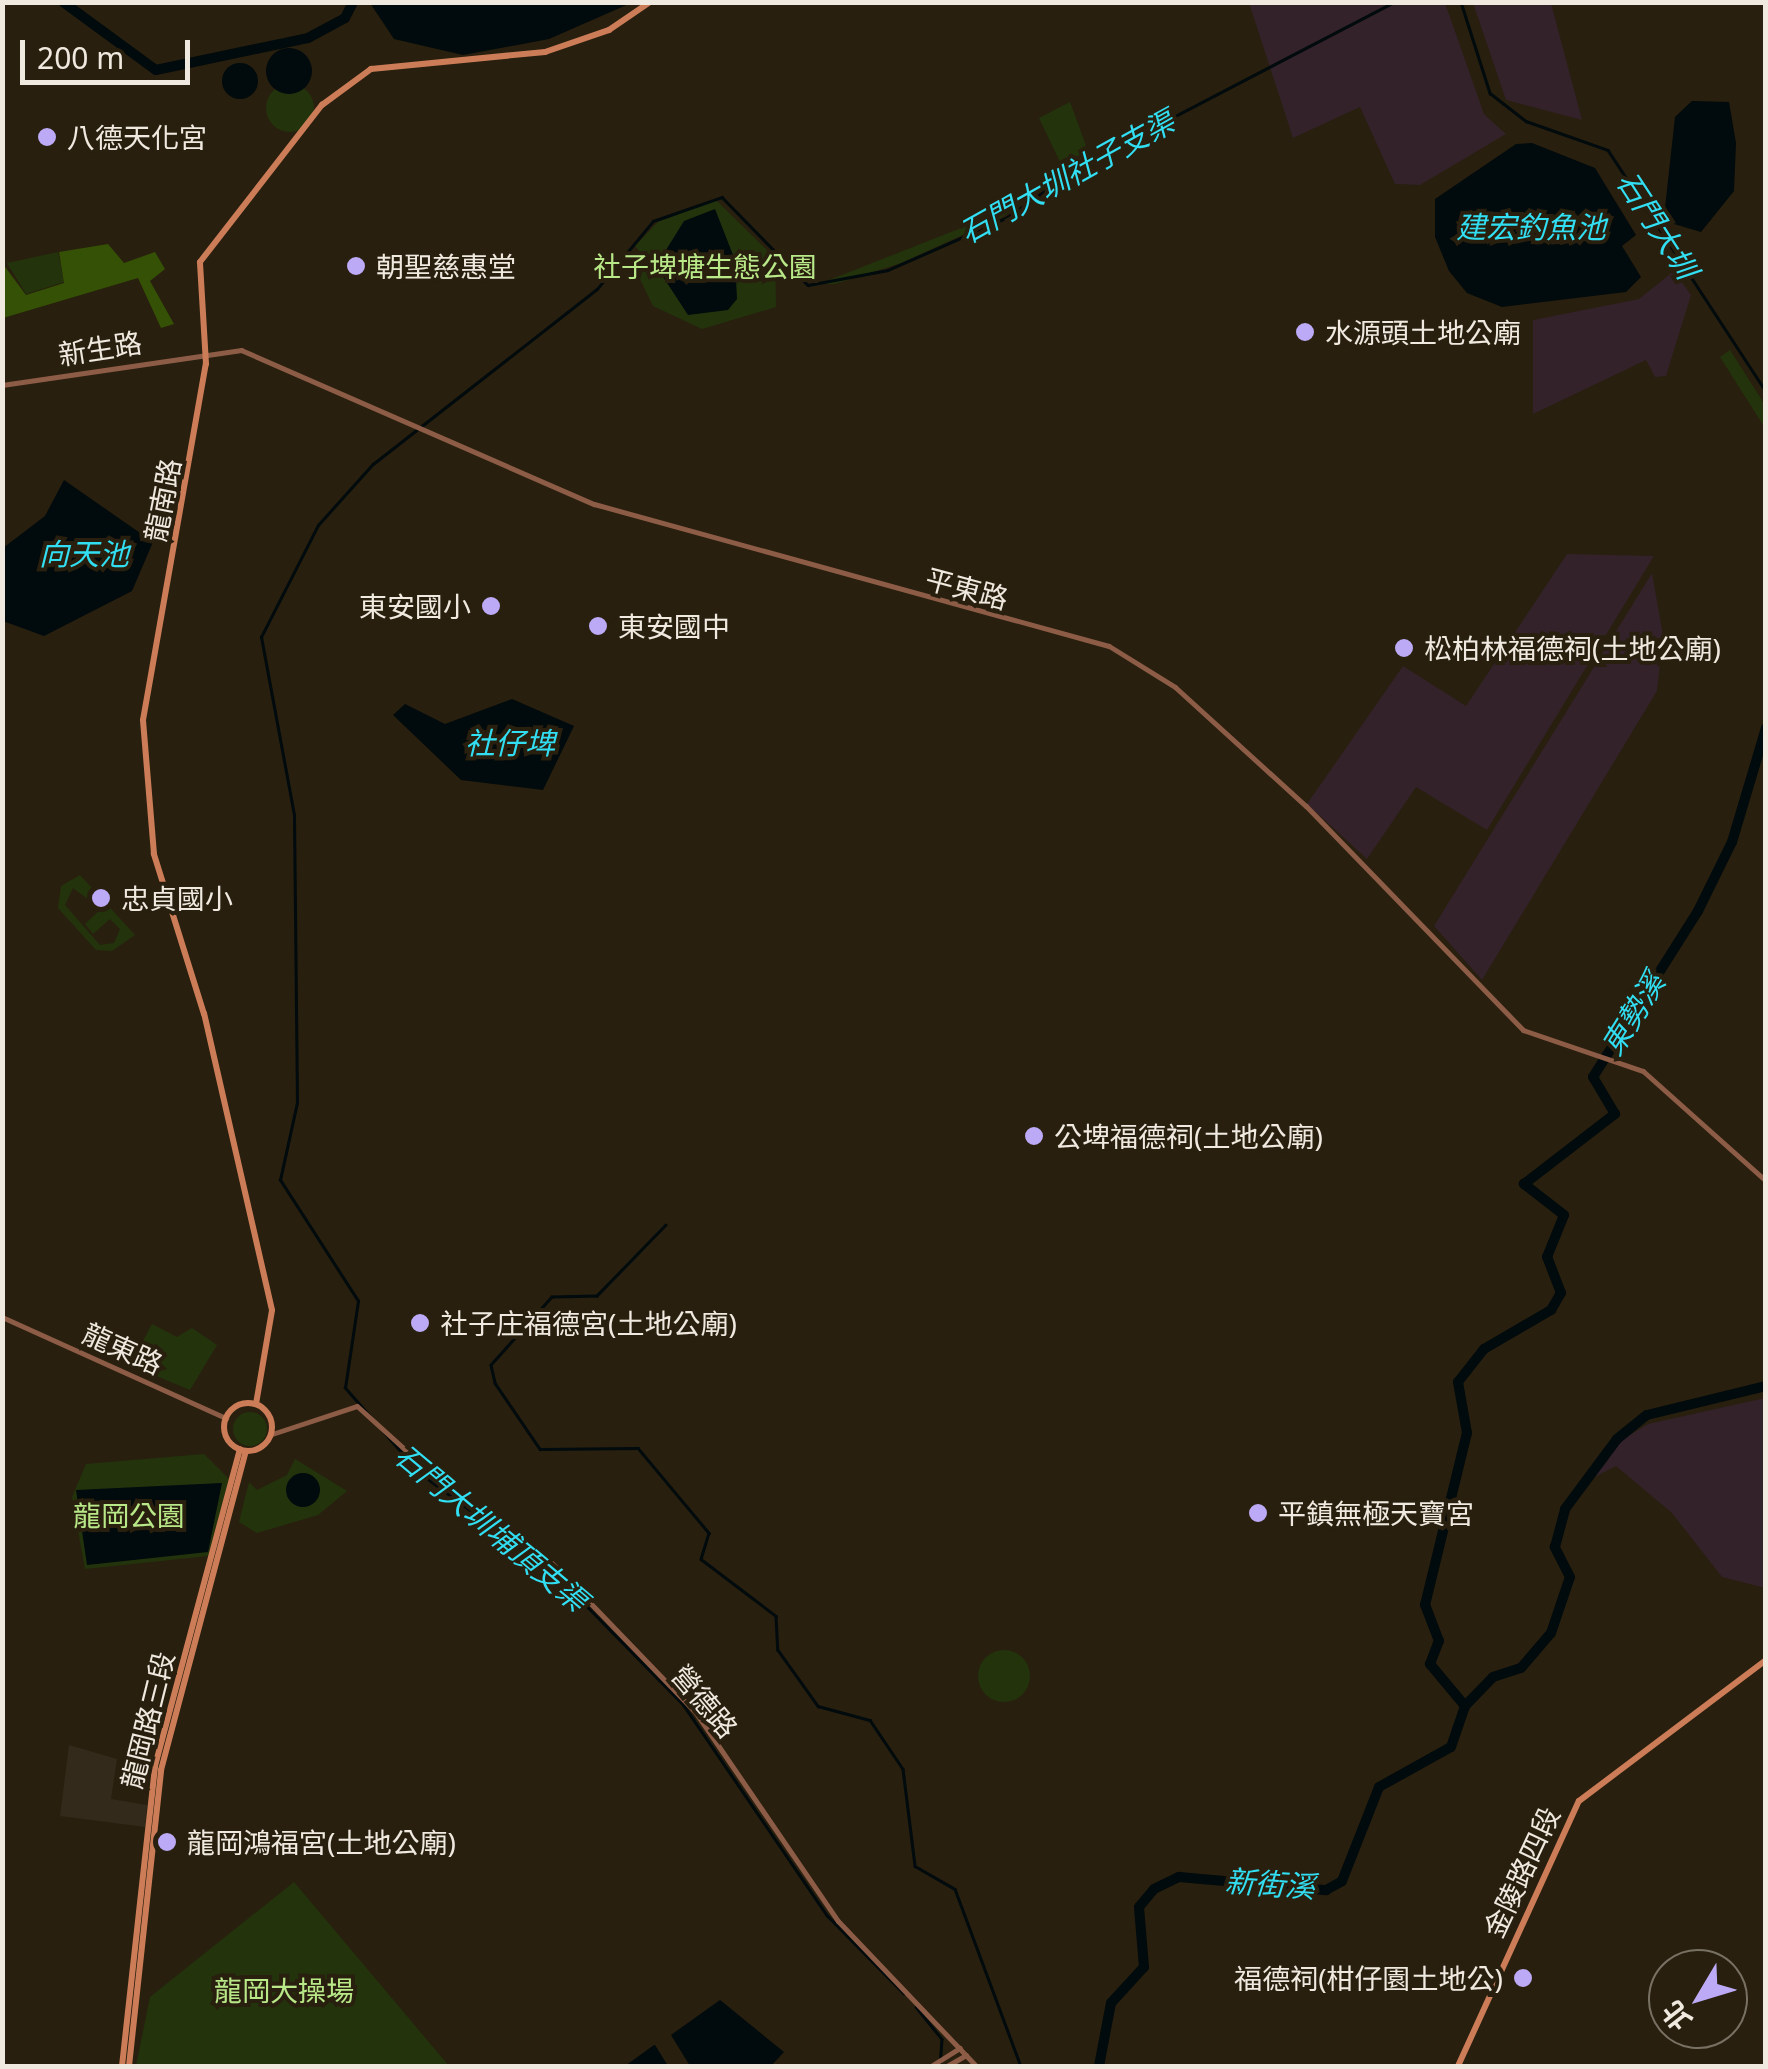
<!DOCTYPE html>
<meta charset="utf-8">
<style>
body{margin:0}
#map{position:relative;width:1768px;height:2069px;overflow:hidden;background:#281f0e;font-family:"Noto Sans","Noto Sans TC",sans-serif}
div>[style]{position:absolute}
[style*='--x']{left:calc(var(--x)*1px);top:calc(var(--y)*1px);width:calc(var(--w)*1px);rotate:calc(var(--a)*1deg)}
.commercial>*{inset:0;background:#342a1b}
.industrial>*{inset:0;background:#332229}
.green>*{inset:0;background:#23340d}
.round{border-radius:50%}
.forest>*{inset:0;background:#345105}
.water>*{inset:0;background:#010a0c}
.stream>*{height:2.5px;margin:-1.25px;padding:0 1.25px;transform-origin:1.25px;border-radius:1.25px;background:#010a0c}
.river>*{height:10px;margin:-5px;padding:0 5px;transform-origin:5px;border-radius:5px;background:#010a0c}
.tertiary>*{height:5px;margin:-2.5px;padding:0 2.5px;transform-origin:2.5px;border-radius:2.5px;background:#8d5c46}
.secondary>*{height:6px;margin:-3px;padding:0 3px;transform-origin:3px;border-radius:3px;background:#cc7d58}
.secondary>.ring{margin:-3px;padding:0;box-sizing:content-box;background:none;border:6px solid #cc7d58;border-radius:50%}
.dots>*{width:28px;height:28px;translate:-50% -50%;box-sizing:border-box;border:5px solid #281f0e;border-radius:50%}
span{translate:-50% -50%;white-space:nowrap;text-align:center;line-height:1.15;-webkit-text-stroke:8px #281f0e;paint-order:stroke}
.poi-label{font-size:28px;color:#efe9df}
.left{translate:0 -50%;text-align:left}
.right{translate:-100% -50%;text-align:right}
.park-label{font-size:28px;color:#b9e888}
.street-label{font-size:28px;color:#efe9df}
.water-label{font-size:30px;color:#32def2;font-style:italic}
.frame{position:absolute;inset:0;border:5px solid #efe9df;pointer-events:none}
.north{position:absolute;left:1648px;top:1949px;width:100px;height:100px;box-sizing:border-box;background:#281f0e;border:2px solid #787062;border-radius:50%;rotate:232deg;font-size:28px;font-weight:700;line-height:40px;text-align:center;color:#efe9df}
.north::after{content:'';display:block;margin:auto;width:35px;height:45px;background:#bcaaf6;clip-path:polygon(50% 0,100% 100%,50% 72%,0 100%)}
.scale{position:absolute;left:20px;top:40px;width:170px;height:45px;box-sizing:border-box;border:5px solid #efe9df;border-top:0;padding-left:12px;font-size:30px;line-height:35px;white-space:nowrap;color:#efe9df;-webkit-text-stroke:8px #281f0e;paint-order:stroke}
</style>
<div id="map">
<div class="commercial">
<div style="clip-path:polygon(69px 1745px,117px 1759px,111px 1799px,147px 1805px,145px 1827px,60px 1816px)"></div>
</div>
<div class="industrial">
<div style="clip-path:polygon(1249px 3px,1445px 3px,1484px 114px,1506px 134px,1420px 185px,1395px 184px,1360px 107px,1293px 138px)"></div>
<div style="clip-path:polygon(1473px 3px,1551px 3px,1582px 120px,1506px 100px)"></div>
<div style="clip-path:polygon(1674px 271px,1691px 295px,1666px 376px,1655px 377px,1646px 360px,1533px 414px,1533px 320px,1639px 299px)"></div>
<div style="clip-path:polygon(1567px 554px,1654px 556px,1487px 830px,1416px 787px,1367px 859px,1307px 804px,1403px 666px,1466px 706px)"></div>
<div style="clip-path:polygon(1652px 573px,1663px 635px,1657px 691px,1482px 980px,1434px 926px)"></div>
<div style="clip-path:polygon(1765px 1398px,1765px 1588px,1722px 1577px,1672px 1513px,1616px 1466px,1589px 1480px,1615px 1444px,1648px 1424px)"></div>
</div>
<div class="green">
<div class="round" style="left:266px;top:84px;width:48px;height:48px"></div>
<div style="clip-path:polygon(1070px 102px,1088px 151px,1063px 168px,1039px 118px)"></div>
<div style="clip-path:polygon(1091px 152px,1002px 217px,901px 263px,835px 284px,819px 284px,1002px 212px)"></div>
<div style="clip-path:polygon(716px 200px,775px 258px,776px 307px,702px 329px,653px 306px,640px 279px,647px 260px,635px 246px,658px 222px)"></div>
<div style="clip-path:polygon(58px 252px,64px 282px,26px 294px,7px 263px)"></div>
<div style="clip-path:polygon(1730px 350px,1765px 405px,1765px 428px,1720px 357px)"></div>
<div style="clip-path:polygon(evenodd,80px 875px,135px 935px,112px 951px,96px 950px,58px 908px,61px 886px,80px 875px,73px 888px,101px 909px,85px 924px,93px 934px,110px 919px,120px 929px,114px 943px,100px 945px,65px 905px,73px 888px)"></div>
<div style="clip-path:polygon(152px 1324px,177px 1337px,192px 1328px,217px 1345px,190px 1390px,130px 1365px)"></div>
<div class="round" style="left:233px;top:1412px;width:34px;height:34px"></div>
<div style="clip-path:polygon(204px 1454px,229px 1479px,208px 1556px,85px 1569px,72px 1497px,86px 1464px)"></div>
<div style="clip-path:polygon(295px 1459px,347px 1491px,318px 1515px,257px 1533px,239px 1522px,249px 1482px,257px 1490px,287px 1475px)"></div>
<div class="round" style="left:978px;top:1650px;width:52px;height:52px"></div>
<div style="clip-path:polygon(294px 1882px,449px 2066px,136px 2066px,150px 1997px)"></div>
</div>
<div class="forest">
<div style="clip-path:polygon(108px 244px,124px 263px,155px 252px,165px 269px,150px 281px,174px 324px,161px 328px,138px 278px,3px 318px,3px 264px,26px 295px,64px 283px,59px 252px)"></div>
</div>
<div class="water">
<div style="clip-path:polygon(370px 3px,631px 3px,549px 39px,463px 55px,394px 39px)"></div>
<div class="round" style="left:266px;top:48px;width:46px;height:46px"></div>
<div class="round" style="left:222px;top:63px;width:36px;height:36px"></div>
<div style="clip-path:polygon(1692px 101px,1729px 102px,1736px 143px,1734px 191px,1701px 232px,1674px 224px,1665px 208px,1675px 117px)"></div>
<div style="clip-path:polygon(1532px 143px,1595px 168px,1636px 235px,1622px 246px,1641px 277px,1626px 292px,1502px 307px,1467px 293px,1449px 271px,1435px 237px,1435px 199px,1516px 144px)"></div>
<div style="clip-path:polygon(715px 209px,735px 260px,737px 299px,728px 310px,688px 315px,656px 266px,684px 221px)"></div>
<div style="clip-path:polygon(64px 480px,153px 542px,132px 591px,44px 636px,3px 621px,3px 548px,45px 516px)"></div>
<div style="clip-path:polygon(512px 699px,574px 726px,543px 790px,461px 780px,393px 715px,405px 704px,445px 724px)"></div>
<div class="round" style="left:286px;top:1473px;width:34px;height:34px"></div>
<div style="clip-path:polygon(222px 1483px,208px 1552px,87px 1565px,76px 1490px)"></div>
<div style="clip-path:polygon(720px 2000px,784px 2052px,771px 2066px,690px 2066px,671px 2035px)"></div>
<div style="clip-path:polygon(655px 2045px,668px 2066px,625px 2066px,654px 2045px)"></div>
</div>
<div class="stream">
<div style="--x:1461;--y:2;--w:96;--a:72.3"></div>
<div style="--x:1490;--y:93;--w:46;--a:37.9"></div>
<div style="--x:1526;--y:121;--w:87;--a:19.5"></div>
<div style="--x:1608;--y:150;--w:288;--a:56.8"></div>
<div style="--x:666;--y:1225;--w:99;--a:134.2"></div>
<div style="--x:597;--y:1296;--w:45;--a:178.7"></div>
<div style="--x:552;--y:1297;--w:91;--a:131.9"></div>
<div style="--x:491;--y:1365;--w:18;--a:77"></div>
<div style="--x:495;--y:1383;--w:80;--a:55.7"></div>
<div style="--x:540;--y:1449;--w:98;--a:-0.6"></div>
<div style="--x:638;--y:1448;--w:111;--a:50.1"></div>
<div style="--x:709;--y:1533;--w:27;--a:107"></div>
<div style="--x:701;--y:1559;--w:94;--a:37.2"></div>
<div style="--x:776;--y:1616;--w:34;--a:87"></div>
<div style="--x:778;--y:1650;--w:69;--a:54.5"></div>
<div style="--x:818;--y:1706;--w:54;--a:15.1"></div>
<div style="--x:870;--y:1720;--w:59;--a:56"></div>
<div style="--x:903;--y:1769;--w:98;--a:82.9"></div>
<div style="--x:915;--y:1866;--w:46;--a:29.9"></div>
<div style="--x:955;--y:1889;--w:189;--a:69.6"></div>
<div style="--x:904;--y:1994;--w:110;--a:-134.6"></div>
<div style="--x:827;--y:1916;--w:254;--a:-124.3"></div>
<div style="--x:684;--y:1706;--w:189;--a:-134.4"></div>
<div style="--x:552;--y:1571;--w:165;--a:-143.6"></div>
<div style="--x:419;--y:1473;--w:113;--a:-131"></div>
<div style="--x:345;--y:1388;--w:88;--a:-81.5"></div>
<div style="--x:358;--y:1301;--w:144;--a:-122.8"></div>
<div style="--x:280;--y:1180;--w:79;--a:-77.6"></div>
<div style="--x:297;--y:1103;--w:288;--a:-90.6"></div>
<div style="--x:294;--y:815;--w:181;--a:-100.5"></div>
<div style="--x:261;--y:637;--w:126;--a:-63"></div>
<div style="--x:318;--y:525;--w:82;--a:-48"></div>
<div style="--x:373;--y:464;--w:284;--a:-38"></div>
<div style="--x:597;--y:289;--w:88;--a:-50.5"></div>
<div style="--x:653;--y:221;--w:73;--a:-19.2"></div>
<div style="--x:722;--y:197;--w:123;--a:45.7"></div>
<div style="--x:808;--y:285;--w:81;--a:-10.6"></div>
<div style="--x:888;--y:270;--w:129;--a:-23.8"></div>
<div style="--x:1006;--y:218;--w:94;--a:-35"></div>
<div style="--x:1083;--y:164;--w:351;--a:-27.5"></div>
<div style="--x:916;--y:2007;--w:41;--a:50.9"></div>
<div style="--x:942;--y:2039;--w:27;--a:94"></div>
</div>
<div class="river">
<div style="--x:63;--y:2;--w:115;--a:36.2"></div>
<div style="--x:156;--y:70;--w:155;--a:-11.9"></div>
<div style="--x:308;--y:38;--w:42;--a:-28.4"></div>
<div style="--x:345;--y:18;--w:18;--a:-63"></div>
<div style="--x:1465;--y:1706;--w:55;--a:-129.8"></div>
<div style="--x:1430;--y:1664;--w:25;--a:-69"></div>
<div style="--x:1439;--y:1641;--w:39;--a:-111"></div>
<div style="--x:1425;--y:1605;--w:177;--a:-76.3"></div>
<div style="--x:1467;--y:1433;--w:52;--a:-100"></div>
<div style="--x:1458;--y:1382;--w:42;--a:-51.8"></div>
<div style="--x:1484;--y:1349;--w:78;--a:-30.2"></div>
<div style="--x:1551;--y:1310;--w:20;--a:-60"></div>
<div style="--x:1561;--y:1293;--w:39;--a:-111"></div>
<div style="--x:1547;--y:1257;--w:45;--a:-68"></div>
<div style="--x:1564;--y:1215;--w:51;--a:-142.2"></div>
<div style="--x:1524;--y:1184;--w:115;--a:-37.6"></div>
<div style="--x:1615;--y:1114;--w:43;--a:-120.7"></div>
<div style="--x:1593;--y:1077;--w:196;--a:-57.7"></div>
<div style="--x:1698;--y:911;--w:77;--a:-63.8"></div>
<div style="--x:1732;--y:842;--w:119;--a:-73.4"></div>
<div style="--x:1099;--y:2066;--w:64;--a:-79.2"></div>
<div style="--x:1111;--y:2003;--w:49;--a:-47.5"></div>
<div style="--x:1144;--y:1967;--w:60;--a:-94.8"></div>
<div style="--x:1139;--y:1907;--w:23;--a:-50"></div>
<div style="--x:1154;--y:1889;--w:28;--a:-26"></div>
<div style="--x:1179;--y:1877;--w:148;--a:5.1"></div>
<div style="--x:1326;--y:1890;--w:18;--a:-29"></div>
<div style="--x:1342;--y:1881;--w:101;--a:-68.5"></div>
<div style="--x:1379;--y:1787;--w:82;--a:-29.1"></div>
<div style="--x:1451;--y:1747;--w:43;--a:-71.1"></div>
<div style="--x:1465;--y:1706;--w:40;--a:-46"></div>
<div style="--x:1493;--y:1677;--w:29;--a:-18"></div>
<div style="--x:1521;--y:1668;--w:46;--a:-49.4"></div>
<div style="--x:1551;--y:1633;--w:59;--a:-71.3"></div>
<div style="--x:1570;--y:1577;--w:34;--a:-117"></div>
<div style="--x:1555;--y:1547;--w:39;--a:-75"></div>
<div style="--x:1565;--y:1509;--w:87;--a:-53.4"></div>
<div style="--x:1617;--y:1439;--w:38;--a:-39"></div>
<div style="--x:1647;--y:1415;--w:122;--a:-13.7"></div>
</div>
<div class="tertiary">
<div style="--x:2;--y:385;--w:242;--a:-8.3"></div>
<div style="--x:241;--y:350;--w:385;--a:23.6"></div>
<div style="--x:594;--y:504;--w:534;--a:15.42"></div>
<div style="--x:1109;--y:646;--w:78;--a:31.8"></div>
<div style="--x:1175;--y:687;--w:177;--a:42.3"></div>
<div style="--x:1306;--y:806;--w:312;--a:45.9"></div>
<div style="--x:1523;--y:1030;--w:127;--a:18.9"></div>
<div style="--x:1643;--y:1071;--w:165;--a:41.8"></div>
<div style="--x:2;--y:1317;--w:246;--a:24.3"></div>
<div style="--x:272;--y:1434;--w:89;--a:-18.2"></div>
<div style="--x:357;--y:1406;--w:116;--a:42.2"></div>
<div style="--x:443;--y:1484;--w:125;--a:35.2"></div>
<div style="--x:545;--y:1556;--w:218;--a:46.1"></div>
<div style="--x:696;--y:1713;--w:252;--a:55.7"></div>
<div style="--x:838;--y:1921;--w:200;--a:46.4"></div>
<div style="--x:931;--y:2066;--w:34;--a:-32"></div>
<div style="--x:947;--y:2066;--w:22;--a:-30"></div>
</div>
<div class="secondary">
<div class="ring" style="left:224px;top:1403px;width:42px;height:42px"></div>
<div style="--x:256;--y:1404;--w:95;--a:-80.3"></div>
<div style="--x:272;--y:1310;--w:304;--a:-102.9"></div>
<div style="--x:204;--y:1014;--w:168;--a:-107.4"></div>
<div style="--x:154;--y:854;--w:134;--a:-94.7"></div>
<div style="--x:143;--y:720;--w:362;--a:-80"></div>
<div style="--x:206;--y:364;--w:102;--a:-93.4"></div>
<div style="--x:200;--y:262;--w:199;--a:-52.2"></div>
<div style="--x:322;--y:105;--w:61;--a:-36.3"></div>
<div style="--x:371;--y:69;--w:175;--a:-5.6"></div>
<div style="--x:545;--y:52;--w:68;--a:-19"></div>
<div style="--x:609;--y:30;--w:50;--a:-34.3"></div>
<div style="--x:122;--y:2066;--w:302;--a:-83.7"></div>
<div style="--x:155;--y:1766;--w:328;--a:-75"></div>
<div style="--x:129;--y:2066;--w:298;--a:-83.8"></div>
<div style="--x:161;--y:1770;--w:330;--a:-75.1"></div>
<div style="--x:1458;--y:2066;--w:291;--a:-65.5"></div>
<div style="--x:1579;--y:1801;--w:234;--a:-37"></div>
</div>
<div class="dots">
<div style="left:47px;top:137px;background:#bcaaf6"></div>
<div style="left:356px;top:266px;background:#bcaaf6"></div>
<div style="left:1305px;top:332px;background:#bcaaf6"></div>
<div style="left:491px;top:606px;background:#bcaaf6"></div>
<div style="left:598px;top:626px;background:#bcaaf6"></div>
<div style="left:1404px;top:648px;background:#bcaaf6"></div>
<div style="left:101px;top:898px;background:#bcaaf6"></div>
<div style="left:1034px;top:1136px;background:#bcaaf6"></div>
<div style="left:420px;top:1323px;background:#bcaaf6"></div>
<div style="left:1258px;top:1513px;background:#bcaaf6"></div>
<div style="left:167px;top:1842px;background:#bcaaf6"></div>
<div style="left:1523px;top:1978px;background:#bcaaf6"></div>
</div>
<div class="poi-label">
<span class="left" style="left:67px;top:137px">八德天化宮</span>
<span class="left" style="left:376px;top:266px">朝聖慈惠堂</span>
<span class="left" style="left:1325px;top:332px">水源頭土地公廟</span>
<span class="right" style="left:471px;top:606px">東安國小</span>
<span class="left" style="left:618px;top:626px">東安國中</span>
<span class="left" style="left:1424px;top:648px">松柏林福德祠(土地公廟)</span>
<span class="left" style="left:121px;top:898px">忠貞國小</span>
<span class="left" style="left:1054px;top:1136px">公埤福德祠(土地公廟)</span>
<span class="left" style="left:440px;top:1323px">社子庄福德宮(土地公廟)</span>
<span class="left" style="left:1278px;top:1513px">平鎮無極天寶宮</span>
<span class="left" style="left:187px;top:1842px">龍岡鴻福宮(土地公廟)</span>
<span class="right" style="left:1503px;top:1978px">福德祠(柑仔園土地公)</span>
</div>
<div class="park-label">
<span style="left:705px;top:266px">社子埤塘生態公園</span>
<span style="left:129px;top:1515px">龍岡公園</span>
<span style="left:284px;top:1990px">龍岡大操場</span>
</div>
<div class="street-label">
<span style="left:100px;top:348px;rotate:-9deg">新生路</span>
<span style="left:162px;top:500px;rotate:-79deg">龍南路</span>
<span style="left:967px;top:588px;rotate:15deg">平東路</span>
<span style="left:123px;top:1348px;rotate:24deg">龍東路</span>
<span style="left:705px;top:1701px;rotate:50deg">營德路</span>
<span style="left:147px;top:1720px;rotate:-76deg">龍岡路三段</span>
<span style="left:1521px;top:1872px;rotate:-65deg">金陵路四段</span>
</div>
<div class="water-label">
<span style="left:1067px;top:177px;rotate:-29deg">石門大圳社子支渠</span>
<span style="left:1657px;top:225px;rotate:57deg">石門大圳</span>
<span style="left:1531px;top:227px">建宏釣魚池</span>
<span style="left:84px;top:554px">向天池</span>
<span style="left:510px;top:743px">社仔埤</span>
<span style="left:1633px;top:1014px;rotate:-58deg">東勢溪</span>
<span style="left:491px;top:1528px;rotate:40deg">石門大圳埔頂支渠</span>
<span style="left:1270px;top:1884px;rotate:4deg">新街溪</span>
</div>
<div class="frame"></div>
<div class="north">北</div>
<div class="scale">200 m</div>
</div>
